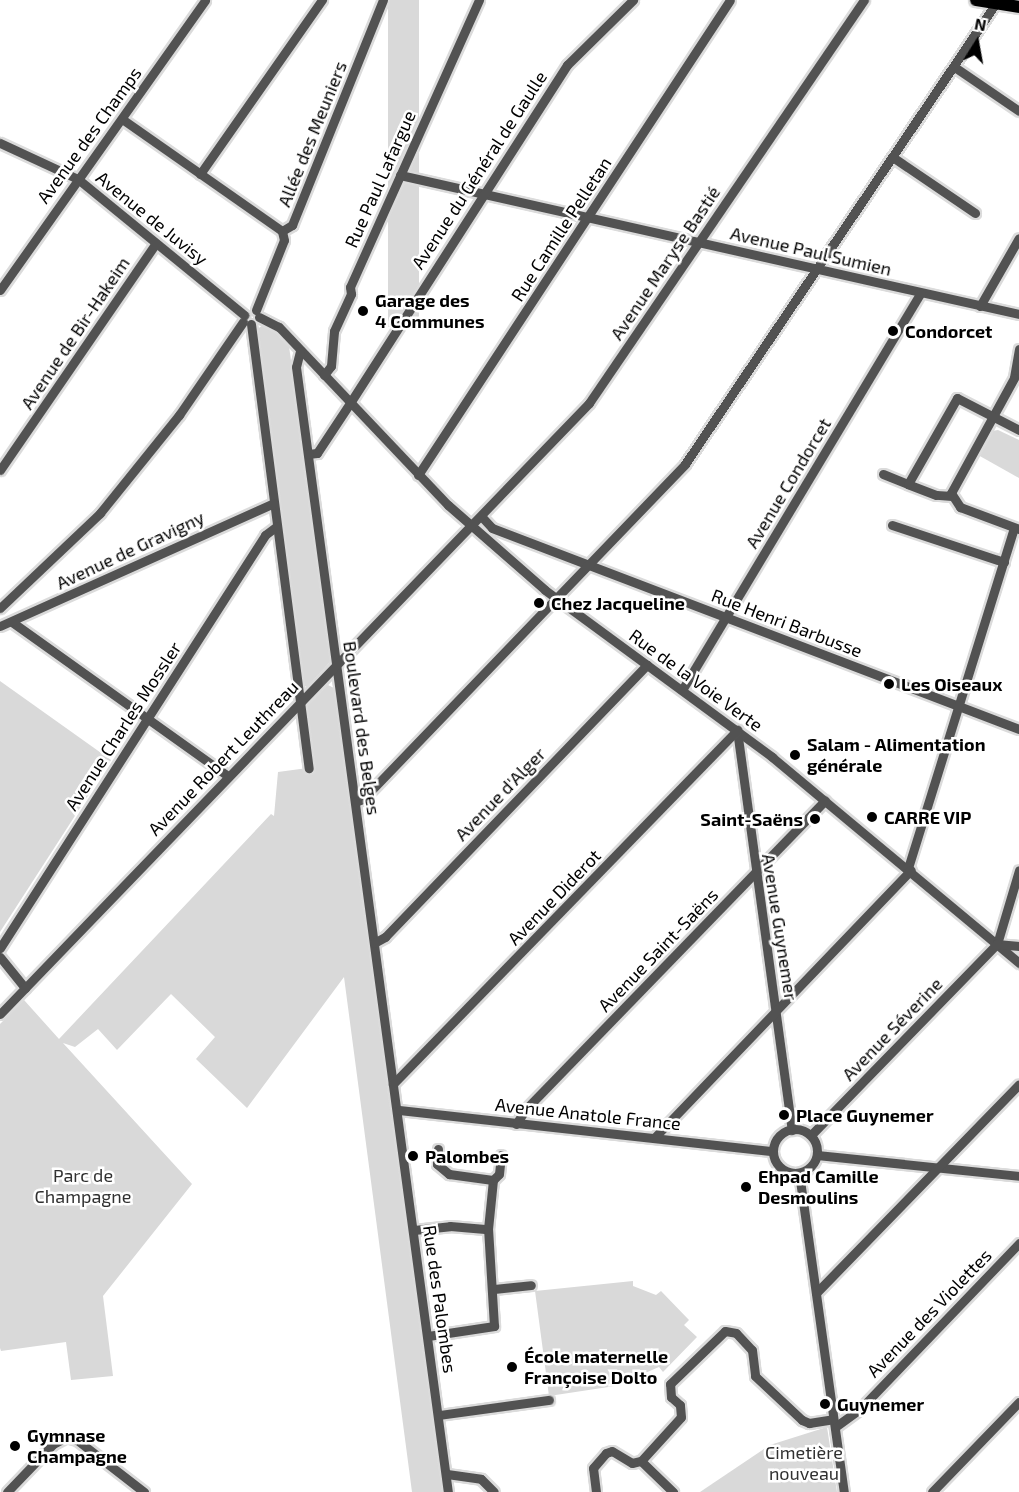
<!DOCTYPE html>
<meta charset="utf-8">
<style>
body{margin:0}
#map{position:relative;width:1019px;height:1492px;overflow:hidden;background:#fff;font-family:"Exo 2",sans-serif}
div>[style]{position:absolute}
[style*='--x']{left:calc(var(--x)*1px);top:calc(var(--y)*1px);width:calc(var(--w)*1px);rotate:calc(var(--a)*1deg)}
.green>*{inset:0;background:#d9d9d9;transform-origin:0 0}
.roads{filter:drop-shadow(2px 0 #dbdbdb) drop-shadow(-2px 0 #dbdbdb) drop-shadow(0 2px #dbdbdb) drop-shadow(0 -2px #dbdbdb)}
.minor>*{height:9px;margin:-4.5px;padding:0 4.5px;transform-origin:4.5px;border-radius:4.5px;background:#525252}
.minor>.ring{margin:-4.5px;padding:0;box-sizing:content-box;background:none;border:9px solid #525252;border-radius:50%}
.major>*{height:12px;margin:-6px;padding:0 6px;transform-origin:6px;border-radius:6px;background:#000}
.dots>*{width:16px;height:16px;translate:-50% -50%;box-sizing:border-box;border:3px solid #fff;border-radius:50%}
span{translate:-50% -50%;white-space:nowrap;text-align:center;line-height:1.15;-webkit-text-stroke:5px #fff;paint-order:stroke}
.street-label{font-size:18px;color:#000}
.poi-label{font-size:18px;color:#000;font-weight:700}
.left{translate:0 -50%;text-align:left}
.right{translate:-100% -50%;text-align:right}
.park-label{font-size:18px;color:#303030}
.north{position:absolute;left:947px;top:12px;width:60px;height:60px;-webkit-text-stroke:4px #fff;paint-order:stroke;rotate:11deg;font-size:16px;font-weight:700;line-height:24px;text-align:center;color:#000}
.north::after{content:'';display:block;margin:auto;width:21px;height:27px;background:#000;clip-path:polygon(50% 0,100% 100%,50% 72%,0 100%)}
</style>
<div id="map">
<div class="green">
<div style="left:388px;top:0;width:31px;height:327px"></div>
<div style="clip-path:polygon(263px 325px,270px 327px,289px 346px,332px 660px,307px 687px,302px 685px,256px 330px)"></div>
<div style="clip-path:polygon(998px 430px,1019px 440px,1019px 478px,978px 455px,992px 431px)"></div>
<div style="clip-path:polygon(0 681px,111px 760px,0 932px)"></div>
<div style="clip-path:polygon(326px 684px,336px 689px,444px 1492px,412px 1492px,344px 977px,247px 1108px,196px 1059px,215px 1037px,171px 994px,117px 1050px,98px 1029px,75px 1047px,63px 1043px,192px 1184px,103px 1296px,113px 1376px,71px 1380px,66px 1342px,1px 1351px,0 1348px,0 1024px,24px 1000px,59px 1039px,271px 814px,274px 816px,278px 772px,315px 767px,307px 705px)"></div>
<div style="clip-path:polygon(633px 1281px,633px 1286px,656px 1295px,661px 1291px,689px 1320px,684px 1325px,697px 1337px,663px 1372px,659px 1367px,615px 1386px,549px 1396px,535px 1291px)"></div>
<div style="clip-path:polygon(827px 1427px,837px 1492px,700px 1492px,770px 1445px)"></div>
</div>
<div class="roads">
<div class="minor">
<div style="--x:956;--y:68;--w:76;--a:34.3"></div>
<div style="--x:122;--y:119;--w:195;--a:35"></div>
<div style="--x:0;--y:143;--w:86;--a:24.8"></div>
<div style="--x:78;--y:179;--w:215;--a:39.3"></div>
<div style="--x:894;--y:158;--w:98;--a:34.2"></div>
<div style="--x:200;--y:174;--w:213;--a:-55"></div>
<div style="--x:400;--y:175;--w:634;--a:12.66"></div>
<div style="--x:282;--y:231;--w:12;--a:-31"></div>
<div style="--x:292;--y:225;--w:243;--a:-68"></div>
<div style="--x:0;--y:290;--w:355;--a:-54.7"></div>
<div style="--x:980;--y:306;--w:78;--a:-60.2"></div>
<div style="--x:256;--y:310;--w:75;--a:-68.2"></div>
<div style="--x:284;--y:240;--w:9;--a:-103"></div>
<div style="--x:259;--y:317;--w:22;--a:27"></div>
<div style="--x:279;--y:327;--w:245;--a:46.5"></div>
<div style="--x:448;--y:505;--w:129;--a:41.2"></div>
<div style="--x:545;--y:590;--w:282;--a:36.3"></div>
<div style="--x:772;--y:757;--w:322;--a:39.8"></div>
<div style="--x:251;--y:324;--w:448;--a:82.6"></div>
<div style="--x:1019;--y:349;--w:29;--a:100"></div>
<div style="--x:1014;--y:378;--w:131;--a:118.7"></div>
<div style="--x:951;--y:493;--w:17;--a:57"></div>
<div style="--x:960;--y:507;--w:63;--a:20.4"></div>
<div style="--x:300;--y:351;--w:16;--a:104"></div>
<div style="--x:296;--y:367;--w:1135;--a:82.31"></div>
<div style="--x:324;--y:375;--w:11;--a:-52"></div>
<div style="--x:331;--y:366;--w:35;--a:-85"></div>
<div style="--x:334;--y:331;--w:41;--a:-65.3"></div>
<div style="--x:351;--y:294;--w:7;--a:-98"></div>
<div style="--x:350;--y:287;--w:315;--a:-65.8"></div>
<div style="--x:308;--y:454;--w:9;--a:-6"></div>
<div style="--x:317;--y:453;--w:60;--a:-56.6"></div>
<div style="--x:350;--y:403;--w:402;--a:-57.3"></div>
<div style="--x:567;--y:65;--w:93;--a:-44.6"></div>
<div style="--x:0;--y:470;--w:275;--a:-55.5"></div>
<div style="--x:883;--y:474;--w:27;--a:22"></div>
<div style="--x:418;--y:475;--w:568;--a:-56.7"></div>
<div style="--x:952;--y:496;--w:16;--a:-176"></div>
<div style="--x:936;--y:495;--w:30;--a:-159"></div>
<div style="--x:908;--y:484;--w:99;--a:-60.3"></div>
<div style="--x:957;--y:398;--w:70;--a:27.3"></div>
<div style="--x:481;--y:516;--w:16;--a:47"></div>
<div style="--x:492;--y:528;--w:564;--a:20.88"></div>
<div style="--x:892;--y:525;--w:118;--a:18.3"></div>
<div style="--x:0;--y:608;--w:138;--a:-43.5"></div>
<div style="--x:100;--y:513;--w:126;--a:-51.1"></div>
<div style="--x:179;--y:415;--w:113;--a:-55.5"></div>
<div style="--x:12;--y:622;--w:265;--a:35.5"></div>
<div style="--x:0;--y:626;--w:300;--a:-24.2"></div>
<div style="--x:682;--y:690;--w:463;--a:-59"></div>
<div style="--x:737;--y:730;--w:404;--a:82.2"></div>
<div style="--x:355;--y:802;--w:9;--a:-21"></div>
<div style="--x:363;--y:799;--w:465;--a:-46.1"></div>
<div style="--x:685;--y:464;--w:556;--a:-56"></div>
<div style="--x:908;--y:868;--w:356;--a:-72.7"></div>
<div style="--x:374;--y:943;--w:13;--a:-29"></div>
<div style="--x:385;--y:937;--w:378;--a:-46.1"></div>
<div style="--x:997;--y:944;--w:77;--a:-73.4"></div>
<div style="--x:997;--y:944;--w:22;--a:5"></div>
<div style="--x:0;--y:948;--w:491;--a:-57.3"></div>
<div style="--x:265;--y:535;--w:15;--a:-37"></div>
<div style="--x:0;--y:957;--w:40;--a:51"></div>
<div style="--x:0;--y:1014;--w:849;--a:-46.05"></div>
<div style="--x:589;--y:403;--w:488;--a:-55.7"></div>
<div style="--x:393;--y:1084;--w:494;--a:-45.8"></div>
<div style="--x:399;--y:1110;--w:376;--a:6.3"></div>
<div style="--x:516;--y:1124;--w:17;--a:-57"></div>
<div style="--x:525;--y:1110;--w:431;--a:-45.9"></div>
<div class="ring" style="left:773px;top:1129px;width:35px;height:35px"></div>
<div style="--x:811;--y:1135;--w:267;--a:-45.8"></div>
<div style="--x:654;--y:1138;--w:371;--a:-46.2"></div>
<div style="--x:438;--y:1149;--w:15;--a:94"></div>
<div style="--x:437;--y:1164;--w:16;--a:40"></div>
<div style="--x:449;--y:1174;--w:44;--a:7.8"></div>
<div style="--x:817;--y:1155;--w:203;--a:5.9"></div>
<div style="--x:799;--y:1173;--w:322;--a:82"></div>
<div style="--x:414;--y:1230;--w:36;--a:-6"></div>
<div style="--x:450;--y:1226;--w:38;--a:5"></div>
<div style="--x:494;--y:1289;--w:37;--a:-6"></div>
<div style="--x:816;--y:1293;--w:291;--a:-45.8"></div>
<div style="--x:428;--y:1336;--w:67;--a:-8.6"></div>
<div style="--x:494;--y:1326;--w:97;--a:-93.5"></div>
<div style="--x:488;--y:1229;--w:49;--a:-84.2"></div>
<div style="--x:493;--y:1180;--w:8;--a:-45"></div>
<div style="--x:499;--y:1174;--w:19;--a:-84"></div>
<div style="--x:439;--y:1415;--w:111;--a:-7.8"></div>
<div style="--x:835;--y:1427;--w:31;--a:-36"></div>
<div style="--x:860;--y:1409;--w:230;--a:-46.2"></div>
<div style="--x:641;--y:1461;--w:45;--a:44.1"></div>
<div style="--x:447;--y:1474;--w:34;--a:8"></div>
<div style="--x:481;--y:1479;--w:18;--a:45"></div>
<div style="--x:7;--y:1492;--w:66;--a:-46.2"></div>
<div style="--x:53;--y:1444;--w:15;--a:-28"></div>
<div style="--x:66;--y:1437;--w:11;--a:15"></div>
<div style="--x:77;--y:1440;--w:85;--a:37.8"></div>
<div style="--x:596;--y:1492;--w:24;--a:-97"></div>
<div style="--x:593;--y:1468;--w:20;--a:-49"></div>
<div style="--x:606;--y:1453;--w:6;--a:-18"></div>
<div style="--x:612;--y:1451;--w:23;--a:31"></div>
<div style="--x:632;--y:1463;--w:9;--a:-13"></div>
<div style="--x:641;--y:1461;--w:59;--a:-47.7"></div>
<div style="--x:681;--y:1417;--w:12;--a:-95"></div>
<div style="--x:680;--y:1405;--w:12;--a:-138"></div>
<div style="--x:671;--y:1397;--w:13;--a:-94"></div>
<div style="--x:670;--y:1384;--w:76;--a:-43.9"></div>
<div style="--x:725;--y:1331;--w:11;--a:10"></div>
<div style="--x:736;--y:1333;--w:23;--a:47"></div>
<div style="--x:752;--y:1350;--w:26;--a:83"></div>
<div style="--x:755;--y:1376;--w:64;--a:43.1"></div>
<div style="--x:802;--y:1420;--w:8;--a:23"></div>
<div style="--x:809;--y:1423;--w:24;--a:-9"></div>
<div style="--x:932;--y:1492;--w:125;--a:-46"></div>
</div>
<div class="major">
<div style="--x:976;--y:0;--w:44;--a:9.2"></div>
</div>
</div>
<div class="dots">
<div style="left:363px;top:311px;background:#000"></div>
<div style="left:893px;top:331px;background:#000"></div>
<div style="left:539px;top:603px;background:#000"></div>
<div style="left:889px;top:684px;background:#000"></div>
<div style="left:795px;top:755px;background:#000"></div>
<div style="left:872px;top:817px;background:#000"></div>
<div style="left:815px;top:819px;background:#000"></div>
<div style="left:784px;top:1115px;background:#000"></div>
<div style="left:413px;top:1156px;background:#000"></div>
<div style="left:746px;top:1187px;background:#000"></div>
<div style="left:512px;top:1367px;background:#000"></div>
<div style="left:825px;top:1404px;background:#000"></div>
<div style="left:15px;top:1446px;background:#000"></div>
</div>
<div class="street-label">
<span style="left:312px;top:134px;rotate:-68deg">Allée des Meuniers</span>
<span style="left:89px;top:135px;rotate:-54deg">Avenue des Champs</span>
<span style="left:479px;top:170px;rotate:-57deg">Avenue du Général de Gaulle</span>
<span style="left:380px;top:179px;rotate:-66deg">Rue Paul Lafargue</span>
<span style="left:152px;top:218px;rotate:39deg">Avenue de Juvisy</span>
<span style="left:561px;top:229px;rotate:-57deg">Rue Camille Pelletan</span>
<span style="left:811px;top:251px;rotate:13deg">Avenue Paul Sumien</span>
<span style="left:665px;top:263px;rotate:-56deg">Avenue Maryse Bastié</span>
<span style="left:75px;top:333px;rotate:-56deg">Avenue de Bir-Hakeim</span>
<span style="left:788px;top:483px;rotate:-59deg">Avenue Condorcet</span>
<span style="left:130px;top:550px;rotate:-25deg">Avenue de Gravigny</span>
<span style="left:787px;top:623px;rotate:21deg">Rue Henri Barbusse</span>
<span style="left:696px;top:680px;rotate:36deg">Rue de la Voie Verte</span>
<span style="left:123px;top:726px;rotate:-57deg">Avenue Charles Mossler</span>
<span style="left:362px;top:728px;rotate:82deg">Boulevard des Belges</span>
<span style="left:223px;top:758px;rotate:-46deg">Avenue Robert Leuthreau</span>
<span style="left:500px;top:794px;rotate:-46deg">Avenue d'Alger</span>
<span style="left:554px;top:897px;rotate:-46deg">Avenue Diderot</span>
<span style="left:780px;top:927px;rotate:81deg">Avenue Guynemer</span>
<span style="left:658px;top:950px;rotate:-46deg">Avenue Saint-Saëns</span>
<span style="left:892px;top:1029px;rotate:-46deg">Avenue Séverine</span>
<span style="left:588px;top:1114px;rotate:6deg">Avenue Anatole France</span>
<span style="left:440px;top:1299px;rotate:82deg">Rue des Palombes</span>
<span style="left:929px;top:1313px;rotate:-46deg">Avenue des Violettes</span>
</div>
<div class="poi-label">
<span class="left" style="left:375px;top:311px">Garage des<br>4 Communes</span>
<span class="left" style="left:905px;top:331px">Condorcet</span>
<span class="left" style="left:551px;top:603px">Chez Jacqueline</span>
<span class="left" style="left:901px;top:684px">Les Oiseaux</span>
<span class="left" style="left:807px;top:755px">Salam - Alimentation<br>générale</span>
<span class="left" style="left:884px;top:817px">CARRE VIP</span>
<span class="right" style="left:803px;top:819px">Saint-Saëns</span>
<span class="left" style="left:796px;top:1115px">Place Guynemer</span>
<span class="left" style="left:425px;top:1156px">Palombes</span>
<span class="left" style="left:758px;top:1187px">Ehpad Camille<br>Desmoulins</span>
<span class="left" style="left:524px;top:1367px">École maternelle<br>Françoise Dolto</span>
<span class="left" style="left:837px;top:1404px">Guynemer</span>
<span class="left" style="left:27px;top:1446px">Gymnase<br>Champagne</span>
</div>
<div class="park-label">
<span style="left:83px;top:1186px">Parc de<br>Champagne</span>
<span style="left:804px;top:1463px">Cimetière<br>nouveau</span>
</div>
<div class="north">N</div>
</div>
